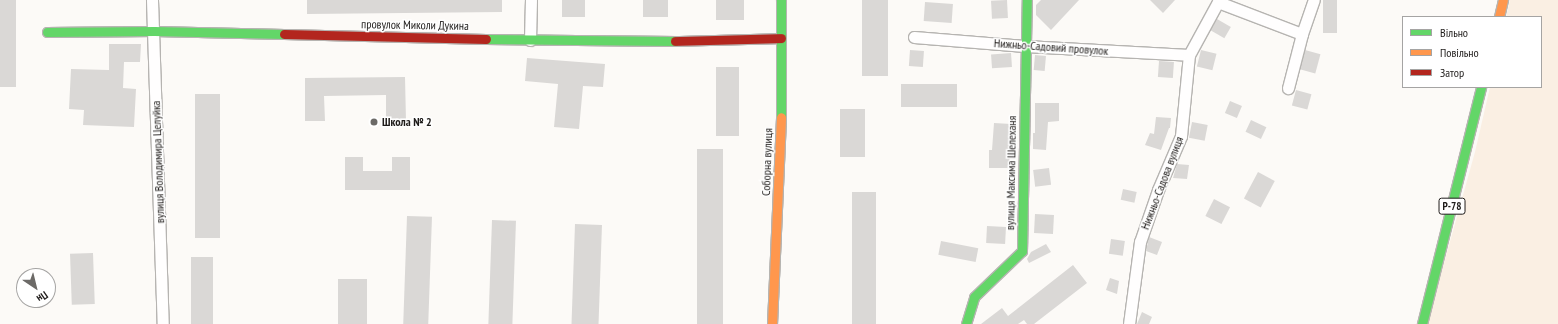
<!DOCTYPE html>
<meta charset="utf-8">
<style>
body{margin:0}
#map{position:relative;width:1558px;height:324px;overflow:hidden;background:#fcfaf7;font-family:"PT Sans Narrow",sans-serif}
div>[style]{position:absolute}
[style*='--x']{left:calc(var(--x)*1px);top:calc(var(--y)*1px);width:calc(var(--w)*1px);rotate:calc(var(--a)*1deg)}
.green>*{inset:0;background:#faefe3}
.building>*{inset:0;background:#dad8d6;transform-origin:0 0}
.roads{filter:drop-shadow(1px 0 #b6b4b1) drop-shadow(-1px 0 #b6b4b1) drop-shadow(0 1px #b6b4b1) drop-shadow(0 -1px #b6b4b1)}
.street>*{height:11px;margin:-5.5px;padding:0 5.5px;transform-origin:5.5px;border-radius:5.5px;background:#fffefe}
.fast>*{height:9px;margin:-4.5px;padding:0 4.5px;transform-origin:4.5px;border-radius:4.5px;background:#63d668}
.slow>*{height:9px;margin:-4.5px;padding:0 4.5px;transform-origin:4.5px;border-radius:4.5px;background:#ff974d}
.jam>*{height:9px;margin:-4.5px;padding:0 4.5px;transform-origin:4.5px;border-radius:4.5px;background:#b3261e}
.dots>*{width:11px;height:11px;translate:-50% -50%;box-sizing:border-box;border:2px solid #fff;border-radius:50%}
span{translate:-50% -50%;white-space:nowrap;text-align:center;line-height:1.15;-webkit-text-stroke:3px #fff;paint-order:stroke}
.shield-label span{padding:1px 3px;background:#fff;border:1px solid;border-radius:3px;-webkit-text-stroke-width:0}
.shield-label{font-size:11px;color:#1f1c1a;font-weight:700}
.street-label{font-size:12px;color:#1f1c1a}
.poi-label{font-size:12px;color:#1f1c1a;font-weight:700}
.left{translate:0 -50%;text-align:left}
.legend{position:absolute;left:1402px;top:16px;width:140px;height:72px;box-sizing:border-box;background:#fff;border:1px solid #a5a4a3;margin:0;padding:5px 7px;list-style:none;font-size:12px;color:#1f1c1a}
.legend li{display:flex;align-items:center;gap:8px;height:20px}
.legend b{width:20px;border:1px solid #a5a4a3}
.north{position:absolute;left:16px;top:268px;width:40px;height:40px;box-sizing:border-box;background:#fff;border:1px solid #a5a4a3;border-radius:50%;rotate:145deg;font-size:11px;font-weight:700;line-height:16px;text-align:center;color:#1f1c1a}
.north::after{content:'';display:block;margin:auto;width:14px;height:18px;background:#6c6a67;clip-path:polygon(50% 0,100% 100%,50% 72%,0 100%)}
</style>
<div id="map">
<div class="green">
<div style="clip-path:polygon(1510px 0,1558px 0,1558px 324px,1427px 324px,1475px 152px,1490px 87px,1541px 87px,1541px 17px,1506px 17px)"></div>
</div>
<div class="building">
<div style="left:0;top:0;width:16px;height:87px"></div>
<div style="clip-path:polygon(307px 0,502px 0,502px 12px,307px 14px)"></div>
<div style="left:562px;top:0;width:23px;height:17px"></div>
<div style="left:643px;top:0;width:25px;height:17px"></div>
<div style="left:716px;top:0;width:28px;height:20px"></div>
<div style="left:862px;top:0;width:26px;height:76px"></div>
<div style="left:1007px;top:0;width:18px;height:16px;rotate:87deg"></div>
<div style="clip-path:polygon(1041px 0,1079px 0,1051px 30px,1036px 15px,1036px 5px)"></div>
<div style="clip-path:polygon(1150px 0,1175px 0,1163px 13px)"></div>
<div style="left:1323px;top:0;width:14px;height:33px"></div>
<div style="left:925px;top:2px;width:28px;height:19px;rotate:4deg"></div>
<div style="left:1217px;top:19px;width:16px;height:13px;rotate:30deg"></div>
<div style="clip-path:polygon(109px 44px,141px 44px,140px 62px,124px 62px,123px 88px,136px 89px,134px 127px,83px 125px,84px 110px,69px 109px,71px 69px,109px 70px)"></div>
<div style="left:910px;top:50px;width:14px;height:16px;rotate:4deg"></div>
<div style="left:1201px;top:50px;width:16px;height:17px;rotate:14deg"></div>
<div style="left:1305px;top:50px;width:16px;height:20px;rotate:15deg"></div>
<div style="left:1011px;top:53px;width:14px;height:20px;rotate:86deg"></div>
<div style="left:1035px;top:55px;width:11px;height:15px;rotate:5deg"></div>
<div style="clip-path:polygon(527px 58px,605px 64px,603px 87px,583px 86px,579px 129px,554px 127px,558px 84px,525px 81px)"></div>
<div style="left:1159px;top:61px;width:15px;height:16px;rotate:4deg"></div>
<div style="left:716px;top:67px;width:23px;height:69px"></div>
<div style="clip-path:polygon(405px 77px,406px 121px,386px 122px,386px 95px,324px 96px,325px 121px,305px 121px,305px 78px)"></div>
<div style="left:901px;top:84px;width:56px;height:23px"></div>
<div style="left:1296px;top:90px;width:16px;height:16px;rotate:15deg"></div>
<div style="left:195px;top:94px;width:25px;height:144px"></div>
<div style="left:1230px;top:101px;width:13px;height:13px;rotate:23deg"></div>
<div style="clip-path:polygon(1035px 103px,1059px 103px,1059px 121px,1048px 122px,1046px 150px,1033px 149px,1033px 133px,1035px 133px)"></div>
<div style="left:840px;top:109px;width:25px;height:48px"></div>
<div style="clip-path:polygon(1156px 117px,1171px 118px,1170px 128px,1169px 128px,1161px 150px,1145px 145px,1150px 133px,1154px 134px)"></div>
<div style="left:1251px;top:120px;width:17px;height:13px;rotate:25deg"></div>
<div style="left:1192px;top:122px;width:16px;height:16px;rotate:11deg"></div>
<div style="clip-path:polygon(994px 123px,1011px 124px,1009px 168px,989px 168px,989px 150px,992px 150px)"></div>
<div style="left:723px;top:149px;width:175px;height:26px;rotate:90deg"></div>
<div style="clip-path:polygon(345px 157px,363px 157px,363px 171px,392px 171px,392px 157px,410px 157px,410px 190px,345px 190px)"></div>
<div style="clip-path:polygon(1177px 164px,1189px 165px,1187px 179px,1173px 178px)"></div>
<div style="left:1049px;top:168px;width:17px;height:16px;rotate:83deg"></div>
<div style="left:1258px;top:172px;width:19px;height:30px;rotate:28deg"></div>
<div style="left:1123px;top:189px;width:14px;height:11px;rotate:12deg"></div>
<div style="left:852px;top:192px;width:24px;height:132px"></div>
<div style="left:1214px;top:199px;width:18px;height:19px;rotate:27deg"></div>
<div style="left:1035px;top:214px;width:19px;height:19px;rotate:3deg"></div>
<div style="left:407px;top:216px;width:25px;height:108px;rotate:2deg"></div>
<div style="left:492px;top:220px;width:24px;height:104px;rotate:2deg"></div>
<div style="left:575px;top:224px;width:27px;height:100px;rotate:2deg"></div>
<div style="left:987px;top:226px;width:19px;height:17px;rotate:3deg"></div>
<div style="clip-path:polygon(1149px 237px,1162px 242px,1157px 255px,1146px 251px)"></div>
<div style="left:1111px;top:239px;width:14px;height:15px;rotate:8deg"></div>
<div style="left:941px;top:241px;width:38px;height:14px;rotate:11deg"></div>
<div style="clip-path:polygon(1046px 244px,1051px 252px,1029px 263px,1027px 259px,1031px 252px)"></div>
<div style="left:93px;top:253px;width:51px;height:23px;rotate:88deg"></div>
<div style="left:191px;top:257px;width:22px;height:67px"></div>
<div style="clip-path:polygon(1073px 265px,1087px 283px,1034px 324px,1027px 324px,1024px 320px,1018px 324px,981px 324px,1002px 308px,1008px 316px)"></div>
<div style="clip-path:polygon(1110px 278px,1119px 281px,1117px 294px,1106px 290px)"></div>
<div style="left:338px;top:279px;width:29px;height:45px"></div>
<div style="clip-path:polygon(1142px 312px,1152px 317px,1149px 324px,1137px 324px)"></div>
</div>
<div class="roads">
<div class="street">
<div style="--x:152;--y:0;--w:324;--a:88.1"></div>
<div style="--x:1218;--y:2;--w:90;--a:20.9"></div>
<div style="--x:1302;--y:34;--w:56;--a:104.5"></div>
<div style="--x:1302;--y:34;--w:36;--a:-71"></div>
<div style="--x:914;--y:37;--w:111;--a:4.6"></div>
<div style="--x:1025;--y:46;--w:164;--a:3.1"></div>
<div style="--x:530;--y:40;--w:40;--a:-88.6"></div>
<div style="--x:1129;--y:324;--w:83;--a:-82.4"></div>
<div style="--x:1140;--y:242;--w:55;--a:-70.9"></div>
<div style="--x:1158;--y:190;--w:59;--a:-66.9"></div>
<div style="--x:1181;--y:136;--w:81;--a:-84.4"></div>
<div style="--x:1189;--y:55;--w:63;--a:-61.4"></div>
</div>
<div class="fast">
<div style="--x:47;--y:32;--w:107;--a:-0.5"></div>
<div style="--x:154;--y:31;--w:130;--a:1.3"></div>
<div style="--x:486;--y:39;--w:189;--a:0.6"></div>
<div style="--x:781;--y:117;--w:117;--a:-90"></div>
<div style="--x:966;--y:324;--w:28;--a:-73"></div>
<div style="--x:974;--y:297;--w:66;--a:-43.8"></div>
<div style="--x:1022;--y:251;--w:251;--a:-88.9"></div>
<div style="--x:1422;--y:324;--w:244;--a:-76"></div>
</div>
<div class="slow">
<div style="--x:1499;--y:17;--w:17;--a:-77"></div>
<div style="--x:772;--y:324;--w:207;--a:-87.5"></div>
</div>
<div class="jam">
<div style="--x:284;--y:34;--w:202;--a:1.4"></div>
<div style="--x:675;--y:41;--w:106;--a:-1.6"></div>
</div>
</div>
<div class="dots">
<div style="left:374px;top:122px;background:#6c6a67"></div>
</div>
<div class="shield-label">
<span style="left:1452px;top:206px">Р-78</span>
</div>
<div class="street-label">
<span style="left:415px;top:25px;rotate:1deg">провулок Миколи Дукина</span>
<span style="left:1051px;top:47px;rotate:4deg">Нижньо-Садовий провулок</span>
<span style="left:158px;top:162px;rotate:-92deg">вулиця Володимира Целуйка</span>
<span style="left:767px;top:162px;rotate:-88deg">Соборна вулиця</span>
<span style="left:1011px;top:173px;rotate:-89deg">вулиця Максима Шелеханя</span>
<span style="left:1162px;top:183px;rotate:-69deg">Нижньо-Садова вулиця</span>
</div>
<div class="poi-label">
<span class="left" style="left:382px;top:122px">Школа № 2</span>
</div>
<ul class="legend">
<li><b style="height:5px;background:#63d668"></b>Вільно</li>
<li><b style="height:5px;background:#ff974d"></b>Повільно</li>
<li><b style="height:5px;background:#b3261e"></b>Затор</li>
</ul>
<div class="north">Пн</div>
</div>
